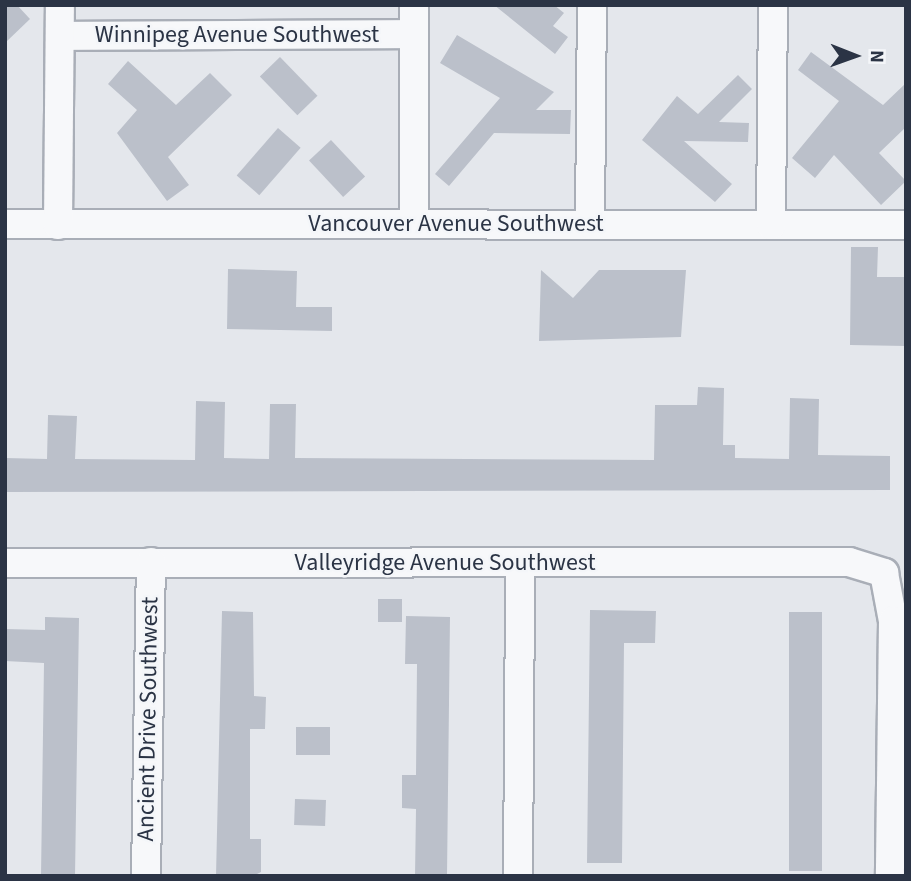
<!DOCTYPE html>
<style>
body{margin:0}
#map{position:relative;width:911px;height:881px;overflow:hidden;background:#e4e7ec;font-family:"Source Sans 3",sans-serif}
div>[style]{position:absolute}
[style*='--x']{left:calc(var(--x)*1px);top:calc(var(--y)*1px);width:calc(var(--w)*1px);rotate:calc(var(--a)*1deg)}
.building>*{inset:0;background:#bbc0ca;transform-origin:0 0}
.roads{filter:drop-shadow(2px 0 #a9aeb7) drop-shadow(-2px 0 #a9aeb7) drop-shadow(0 2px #a9aeb7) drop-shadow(0 -2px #a9aeb7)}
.minor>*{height:28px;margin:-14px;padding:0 14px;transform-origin:14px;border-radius:14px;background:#f7f8fa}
span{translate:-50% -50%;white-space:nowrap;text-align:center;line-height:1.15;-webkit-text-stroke:5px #f4f6f9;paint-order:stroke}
.street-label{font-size:24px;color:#2b3445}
.frame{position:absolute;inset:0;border:7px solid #2b3445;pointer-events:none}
.north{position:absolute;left:820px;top:21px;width:70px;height:70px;-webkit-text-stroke:5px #f4f6f9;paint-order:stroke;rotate:91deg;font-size:19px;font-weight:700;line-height:28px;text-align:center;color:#2b3445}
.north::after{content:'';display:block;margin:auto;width:24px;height:32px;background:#2b3445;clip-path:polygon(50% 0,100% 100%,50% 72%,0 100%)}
</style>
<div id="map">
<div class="building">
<div style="clip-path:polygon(5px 5px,17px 5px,30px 19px,5px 43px)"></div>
<div style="clip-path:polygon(494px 5px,554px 5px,564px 13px,553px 26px,568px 37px,555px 54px)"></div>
<div style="clip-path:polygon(457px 35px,554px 92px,536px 110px,571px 110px,570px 134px,494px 133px,449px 186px,435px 174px,500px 98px,440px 63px)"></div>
<div style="clip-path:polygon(811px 52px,883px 105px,906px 83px,906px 127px,879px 153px,906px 181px,881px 205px,834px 155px,815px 178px,792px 158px,839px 101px,798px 70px)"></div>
<div style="left:280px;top:57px;width:54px;height:28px;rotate:46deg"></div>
<div style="clip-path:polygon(128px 61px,176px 105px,210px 73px,232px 95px,168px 157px,189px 185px,167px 201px,117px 133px,137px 110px,108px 84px)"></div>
<div style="clip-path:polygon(738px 75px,752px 89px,719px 122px,749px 123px,748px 142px,684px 141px,732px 184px,715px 202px,642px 140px,677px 96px,698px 114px)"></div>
<div style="left:278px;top:128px;width:30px;height:63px;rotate:41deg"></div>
<div style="left:331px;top:140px;width:50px;height:30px;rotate:47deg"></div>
<div style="clip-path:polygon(851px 247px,878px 247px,877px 277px,906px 277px,906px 346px,850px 345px)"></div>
<div style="clip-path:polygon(228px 269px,297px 271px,296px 307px,332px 307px,332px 331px,227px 329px)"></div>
<div style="clip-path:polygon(541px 270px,573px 298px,599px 270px,686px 270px,681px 337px,539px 341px)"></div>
<div style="clip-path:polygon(698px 387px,724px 388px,723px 445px,735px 445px,735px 458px,789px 459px,790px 398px,819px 399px,818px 455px,890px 456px,890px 490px,5px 492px,5px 458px,47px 459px,48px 415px,77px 416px,75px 459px,195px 460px,196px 401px,225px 402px,224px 458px,269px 459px,270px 404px,296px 404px,295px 458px,654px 460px,655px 405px,697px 405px)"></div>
<div style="left:378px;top:599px;width:24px;height:23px"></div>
<div style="clip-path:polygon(590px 610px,656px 611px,655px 643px,624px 643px,622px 863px,587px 863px)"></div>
<div style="clip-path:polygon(222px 611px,253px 612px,254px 696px,266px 697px,265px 729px,250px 729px,250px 839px,261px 839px,261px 872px,253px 876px,216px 876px)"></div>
<div style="left:789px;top:612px;width:33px;height:259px"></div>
<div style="clip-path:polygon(406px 616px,450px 617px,447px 876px,415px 876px,416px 809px,402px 808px,402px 775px,416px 775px,417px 664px,405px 664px)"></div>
<div style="clip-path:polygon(45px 617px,79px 618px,75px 876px,41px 876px,44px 663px,5px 661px,5px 629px,45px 630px)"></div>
<div style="left:296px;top:727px;width:34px;height:28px"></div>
<div style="left:295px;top:799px;width:31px;height:26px;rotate:2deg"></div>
</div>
<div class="roads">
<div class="minor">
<div style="--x:60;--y:36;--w:353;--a:-0.3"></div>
<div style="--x:5;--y:224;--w:901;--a:0.06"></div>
<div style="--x:414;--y:224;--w:219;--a:-90"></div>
<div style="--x:590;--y:224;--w:219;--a:-89.5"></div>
<div style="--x:58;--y:225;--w:220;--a:-89.5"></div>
<div style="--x:771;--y:225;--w:220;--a:-89.5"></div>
<div style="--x:5;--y:563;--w:844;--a:-0.07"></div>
<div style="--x:849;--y:562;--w:37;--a:17"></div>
<div style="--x:884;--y:573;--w:49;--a:79.4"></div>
<div style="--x:893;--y:621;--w:255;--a:90.7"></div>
<div style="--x:146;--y:876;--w:314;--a:-89.1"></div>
<div style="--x:518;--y:876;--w:314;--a:-89.6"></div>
</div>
</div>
<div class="street-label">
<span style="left:237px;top:35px">Winnipeg Avenue Southwest</span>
<span style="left:456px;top:224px">Vancouver Avenue Southwest</span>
<span style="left:445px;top:563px">Valleyridge Avenue Southwest</span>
<span style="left:148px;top:719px;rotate:-89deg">Ancient Drive Southwest</span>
</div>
<div class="frame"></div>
<div class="north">N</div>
</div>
